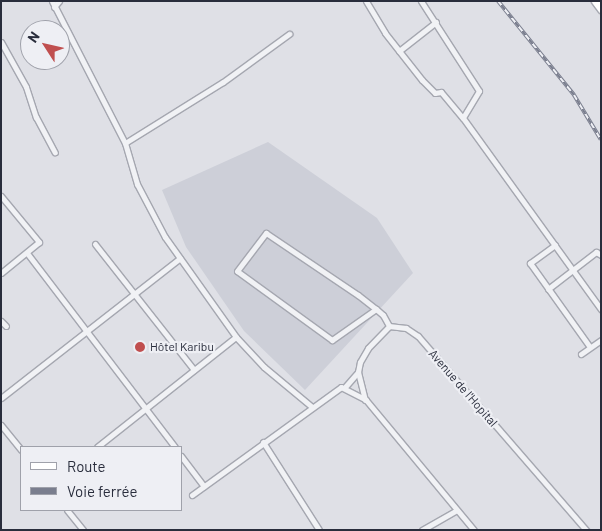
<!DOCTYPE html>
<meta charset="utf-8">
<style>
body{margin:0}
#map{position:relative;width:602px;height:531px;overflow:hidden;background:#dfe0e6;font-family:Barlow,sans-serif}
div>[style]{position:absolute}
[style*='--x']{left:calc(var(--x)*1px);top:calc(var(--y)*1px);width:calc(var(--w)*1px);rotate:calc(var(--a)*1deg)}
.built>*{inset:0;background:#cdcfd8}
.roads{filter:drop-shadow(1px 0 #a5a7b0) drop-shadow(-1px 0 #a5a7b0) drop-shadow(0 1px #a5a7b0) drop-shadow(0 -1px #a5a7b0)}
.street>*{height:5px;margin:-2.5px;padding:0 2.5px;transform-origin:2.5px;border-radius:2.5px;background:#f1f2f5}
.secondary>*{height:7px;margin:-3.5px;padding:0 3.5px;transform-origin:3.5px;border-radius:3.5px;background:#fff}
.rail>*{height:4px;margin-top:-2px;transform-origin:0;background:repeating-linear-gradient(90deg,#eeeff4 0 5.5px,#7a7e8e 0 11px);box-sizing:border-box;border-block:1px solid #7a7e8e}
.dots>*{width:14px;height:14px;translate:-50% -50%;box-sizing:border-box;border:2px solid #eeeff4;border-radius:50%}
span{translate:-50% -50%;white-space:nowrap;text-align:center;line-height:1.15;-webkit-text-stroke:4.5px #eeeff4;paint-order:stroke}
.poi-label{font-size:12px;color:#292d3c}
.left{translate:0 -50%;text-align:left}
.street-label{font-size:12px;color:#292d3c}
.frame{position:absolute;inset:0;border:2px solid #292d3c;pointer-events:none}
.legend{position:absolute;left:20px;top:446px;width:162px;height:65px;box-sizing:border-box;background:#eeeff4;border:1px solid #9fa1aa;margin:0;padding:6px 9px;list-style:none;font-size:15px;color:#292d3c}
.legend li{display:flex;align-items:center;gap:10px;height:25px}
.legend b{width:25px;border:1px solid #9fa1aa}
.north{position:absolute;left:20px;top:20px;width:50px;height:50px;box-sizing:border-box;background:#eeeff4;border:1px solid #9fa1aa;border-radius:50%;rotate:305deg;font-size:14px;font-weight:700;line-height:20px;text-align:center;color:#292d3c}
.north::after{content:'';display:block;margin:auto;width:18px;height:22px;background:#c04f4f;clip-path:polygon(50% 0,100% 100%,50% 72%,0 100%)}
</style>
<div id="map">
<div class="built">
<div style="clip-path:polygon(268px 142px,377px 218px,413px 273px,305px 390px,244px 331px,186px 247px,162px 190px)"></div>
</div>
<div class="roads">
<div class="street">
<div style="--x:52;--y:1;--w:160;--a:62.8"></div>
<div style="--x:125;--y:143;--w:43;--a:73.7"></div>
<div style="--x:137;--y:184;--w:60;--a:62.2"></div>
<div style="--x:165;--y:237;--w:123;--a:54.6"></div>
<div style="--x:236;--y:337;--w:41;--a:47"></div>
<div style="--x:264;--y:367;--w:62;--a:39.8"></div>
<div style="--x:366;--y:1;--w:37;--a:59"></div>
<div style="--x:385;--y:33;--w:60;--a:51.8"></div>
<div style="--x:422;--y:80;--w:18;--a:45"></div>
<div style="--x:435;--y:93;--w:6;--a:-9"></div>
<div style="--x:441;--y:92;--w:34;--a:50"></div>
<div style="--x:463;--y:118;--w:236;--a:54.2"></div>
<div style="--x:421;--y:1;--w:107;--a:57.2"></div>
<div style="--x:479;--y:91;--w:31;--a:121"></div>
<div style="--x:54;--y:7;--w:8;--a:-50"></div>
<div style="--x:1;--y:42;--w:51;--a:60.9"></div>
<div style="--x:26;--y:87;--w:32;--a:72"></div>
<div style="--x:36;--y:117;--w:40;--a:62"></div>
<div style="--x:399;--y:51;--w:47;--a:-38.1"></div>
<div style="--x:125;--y:143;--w:115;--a:-31.9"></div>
<div style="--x:223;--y:82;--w:82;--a:-36"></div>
<div style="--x:1;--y:196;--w:60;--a:50.4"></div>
<div style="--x:39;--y:242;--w:49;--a:140.8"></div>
<div style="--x:95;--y:244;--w:160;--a:51.8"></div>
<div style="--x:555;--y:245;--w:31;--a:144"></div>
<div style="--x:530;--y:263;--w:103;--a:54.5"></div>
<div style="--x:27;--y:253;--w:244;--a:52.7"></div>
<div style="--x:548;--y:289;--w:61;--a:-37.6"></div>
<div style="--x:596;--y:252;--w:6;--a:31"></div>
<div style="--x:376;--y:309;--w:54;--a:144.8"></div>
<div style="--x:332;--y:340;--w:117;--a:-144"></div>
<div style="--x:237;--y:271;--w:48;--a:-52.7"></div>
<div style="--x:266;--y:233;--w:111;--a:34"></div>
<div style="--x:358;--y:295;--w:23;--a:38"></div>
<div style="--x:376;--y:309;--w:9;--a:41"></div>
<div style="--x:383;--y:315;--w:13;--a:61"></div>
<div style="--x:1;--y:321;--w:7;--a:45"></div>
<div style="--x:581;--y:354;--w:24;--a:-35"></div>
<div style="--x:345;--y:387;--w:20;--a:-49"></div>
<div style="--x:1;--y:398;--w:227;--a:-38"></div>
<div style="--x:365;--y:400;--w:29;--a:-104"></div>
<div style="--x:358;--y:372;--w:10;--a:-79"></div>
<div style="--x:360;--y:362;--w:16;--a:-60"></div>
<div style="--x:368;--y:348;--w:30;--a:-46"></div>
<div style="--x:389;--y:326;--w:17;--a:7"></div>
<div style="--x:406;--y:328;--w:14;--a:34"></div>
<div style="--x:418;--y:336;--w:257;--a:49.1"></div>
<div style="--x:1;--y:425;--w:32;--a:51"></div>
<div style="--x:263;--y:442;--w:104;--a:57.5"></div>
<div style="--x:97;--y:447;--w:177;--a:-38.4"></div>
<div style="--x:181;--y:456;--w:38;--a:53"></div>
<div style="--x:192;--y:495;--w:184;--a:-35.9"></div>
<div style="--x:341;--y:387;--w:28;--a:27"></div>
<div style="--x:366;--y:400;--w:169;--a:50.3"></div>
<div style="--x:67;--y:510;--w:26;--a:51"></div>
<div style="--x:422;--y:530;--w:40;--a:-29.7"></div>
</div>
<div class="secondary">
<div style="--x:595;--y:1;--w:10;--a:53"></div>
</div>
</div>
<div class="rail">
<div style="--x:498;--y:1;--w:121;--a:51"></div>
<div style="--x:574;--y:95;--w:52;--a:59"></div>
</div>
<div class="dots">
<div style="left:140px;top:347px;background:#c04f4f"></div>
</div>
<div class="poi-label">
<span class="left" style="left:150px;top:347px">Hôtel Karibu</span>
</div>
<div class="street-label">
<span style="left:463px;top:388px;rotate:49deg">Avenue de l'Hopital</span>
</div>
<div class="frame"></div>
<ul class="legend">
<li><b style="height:6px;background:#fff"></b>Route</li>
<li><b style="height:6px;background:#7a7e8e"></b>Voie ferrée</li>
</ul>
<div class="north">N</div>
</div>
